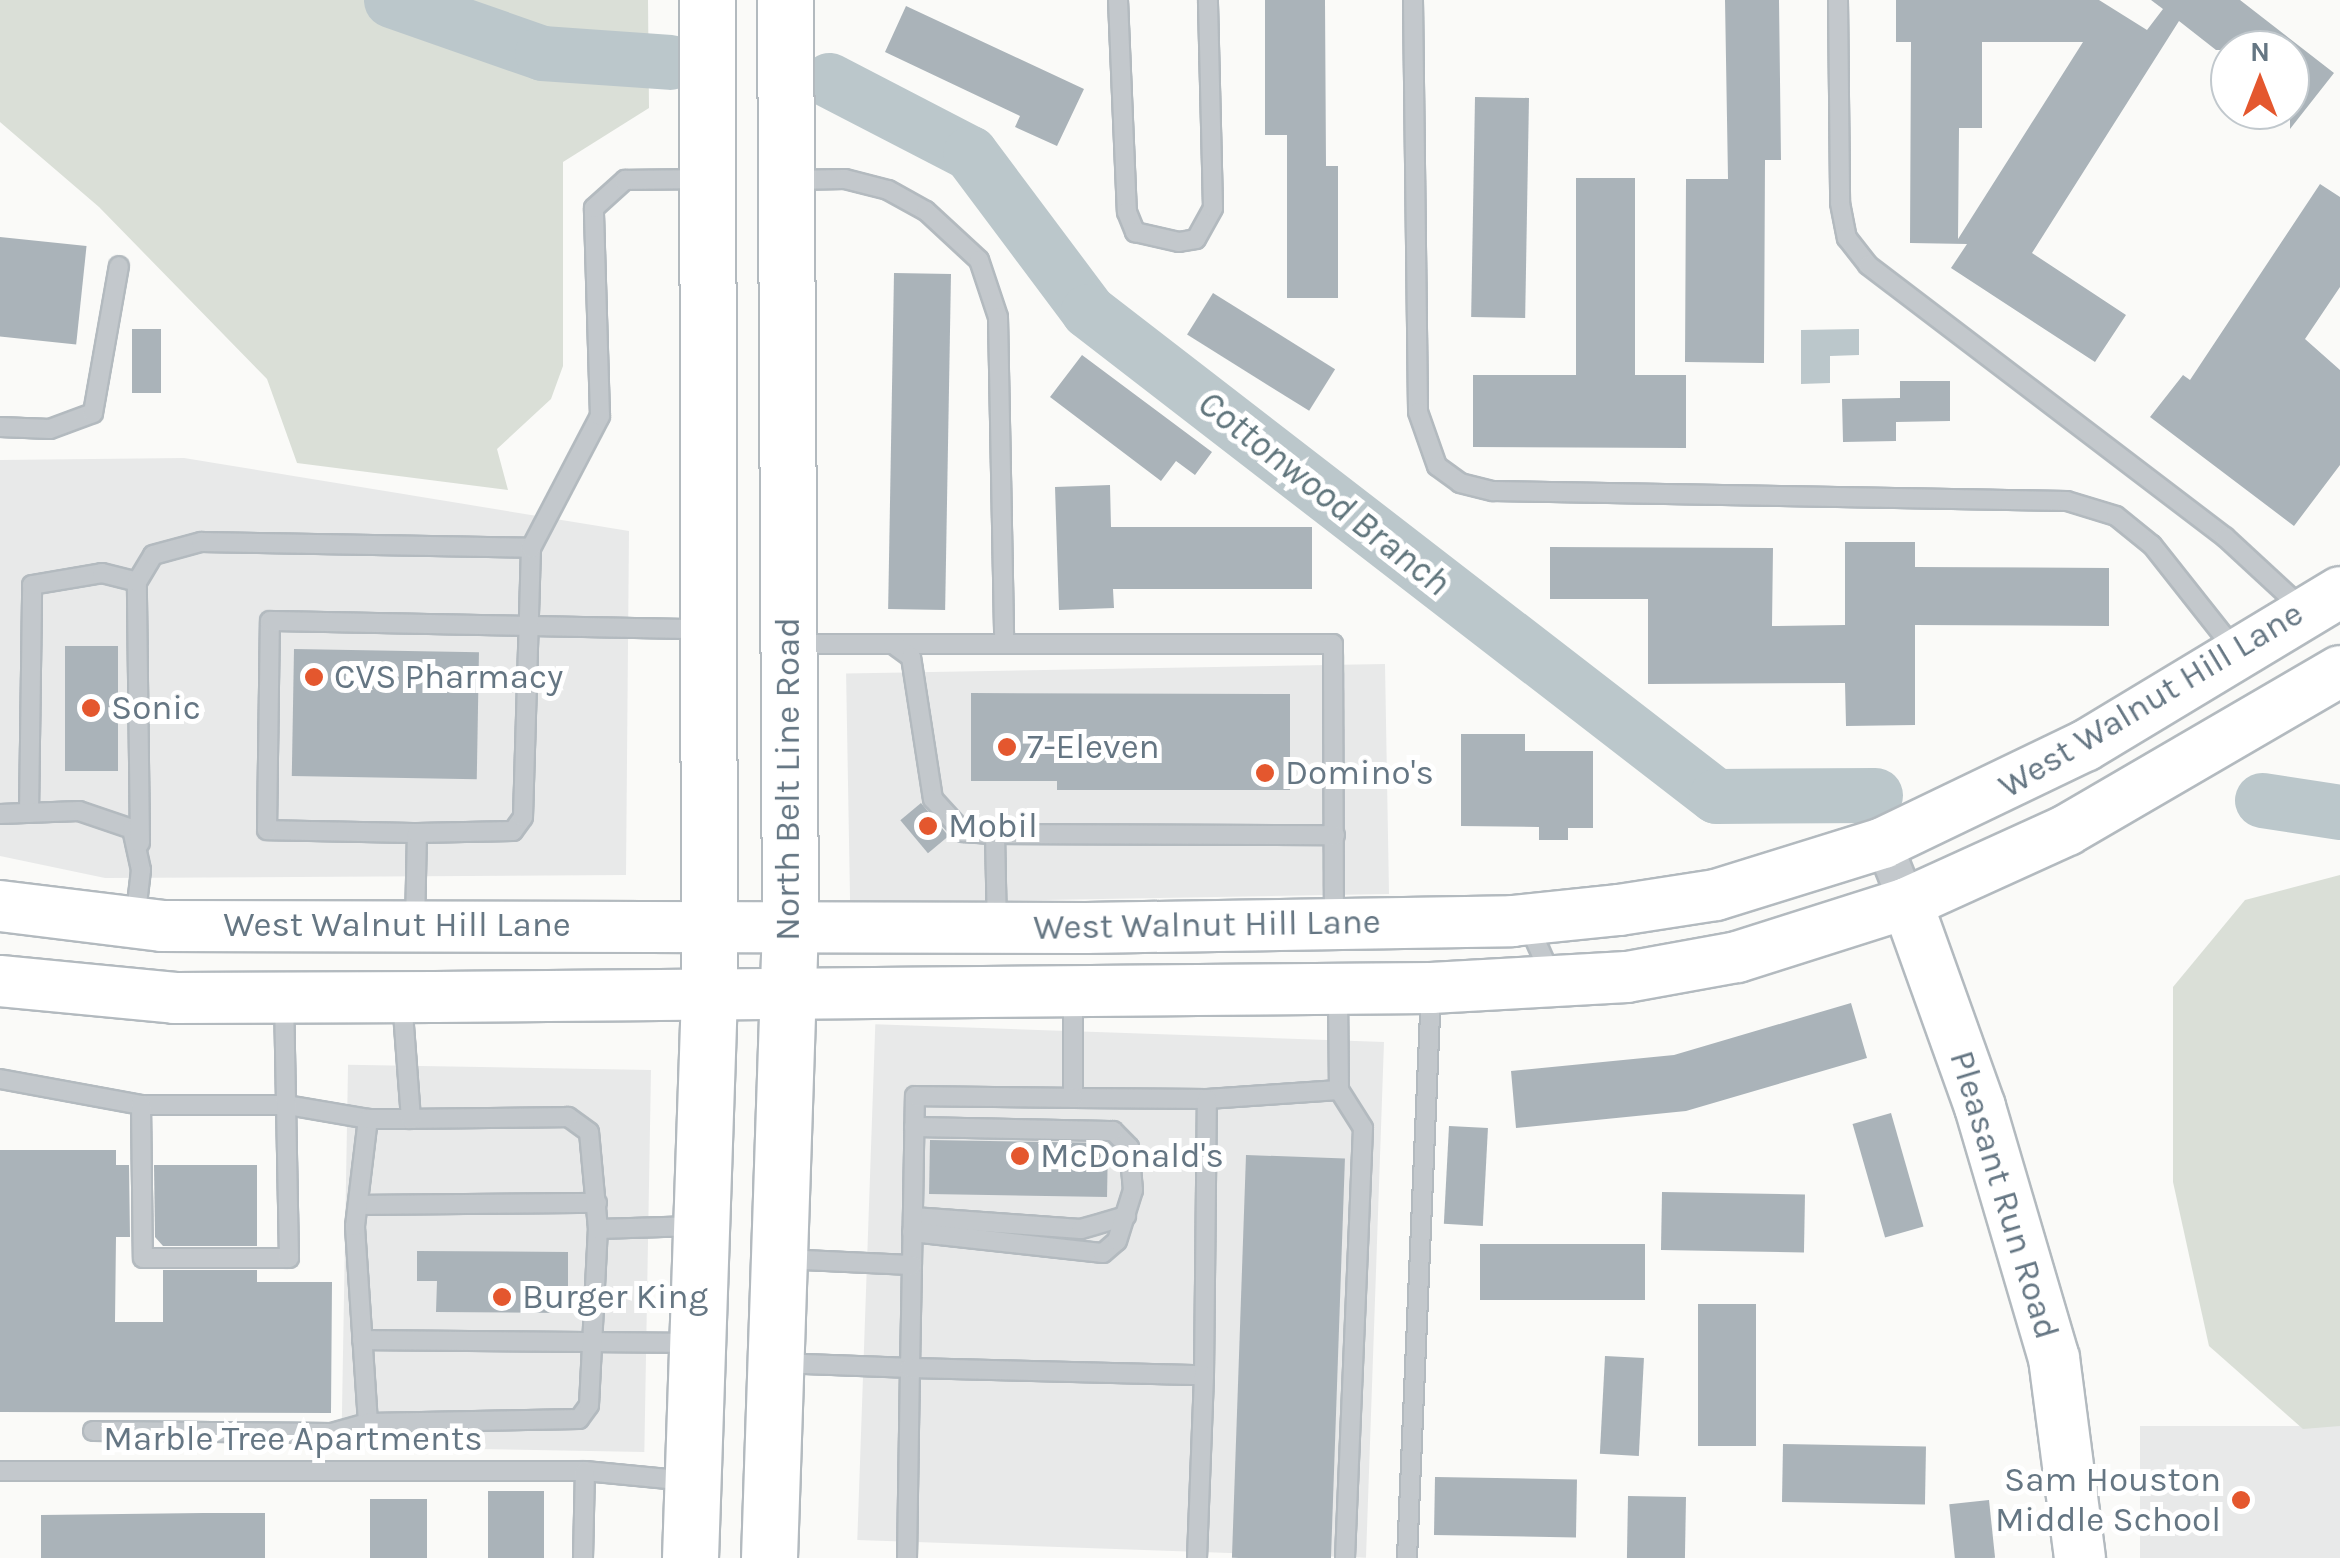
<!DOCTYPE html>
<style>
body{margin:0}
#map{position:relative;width:2340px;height:1558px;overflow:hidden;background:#fafaf8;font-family:Karla,sans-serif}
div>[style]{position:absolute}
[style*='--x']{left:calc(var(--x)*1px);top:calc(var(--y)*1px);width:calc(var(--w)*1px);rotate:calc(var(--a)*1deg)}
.built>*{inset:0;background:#e8e9e9;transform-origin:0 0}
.green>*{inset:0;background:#dadfd7}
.water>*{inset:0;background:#bbc7cb}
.river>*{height:55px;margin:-27.5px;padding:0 27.5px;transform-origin:27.5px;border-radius:27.5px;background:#bbc7cb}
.building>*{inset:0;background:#aab3b9;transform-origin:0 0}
.roads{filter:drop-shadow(2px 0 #b3babf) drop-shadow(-2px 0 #b3babf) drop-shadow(0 2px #b3babf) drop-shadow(0 -2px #b3babf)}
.lane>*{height:18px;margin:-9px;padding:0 9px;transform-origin:9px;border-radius:9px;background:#c3c8cc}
.street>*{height:35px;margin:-17.5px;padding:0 17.5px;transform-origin:17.5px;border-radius:17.5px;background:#c3c8cc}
.secondary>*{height:50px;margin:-25px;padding:0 25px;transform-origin:25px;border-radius:25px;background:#fff}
.primary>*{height:55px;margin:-27.5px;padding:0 27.5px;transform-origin:27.5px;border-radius:27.5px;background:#fff}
.dots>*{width:28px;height:28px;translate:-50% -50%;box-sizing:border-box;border:5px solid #fff;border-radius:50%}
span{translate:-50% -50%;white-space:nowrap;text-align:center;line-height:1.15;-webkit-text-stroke:10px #fff;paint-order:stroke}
.poi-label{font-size:35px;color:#657683}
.left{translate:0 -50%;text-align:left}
.right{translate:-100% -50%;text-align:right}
.street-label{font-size:35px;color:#657683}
.water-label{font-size:38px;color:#60757c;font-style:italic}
.north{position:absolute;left:2210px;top:30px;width:100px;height:100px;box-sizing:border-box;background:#fff;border:2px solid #c1c8cd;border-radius:50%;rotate:0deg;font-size:28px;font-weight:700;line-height:40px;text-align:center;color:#657683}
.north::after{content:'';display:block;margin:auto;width:35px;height:45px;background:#e4572e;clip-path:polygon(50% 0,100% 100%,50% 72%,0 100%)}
</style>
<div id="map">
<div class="built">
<div style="clip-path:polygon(184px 458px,629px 531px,626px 875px,105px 878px,0 856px,0 460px)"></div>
<div style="left:1385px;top:664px;width:230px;height:539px;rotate:89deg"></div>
<div style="left:1384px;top:1042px;width:516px;height:509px;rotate:92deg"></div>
<div style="left:651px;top:1070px;width:382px;height:303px;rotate:91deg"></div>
<div style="left:2340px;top:1426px;width:132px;height:200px;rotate:90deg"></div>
</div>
<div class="green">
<div style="clip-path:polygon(0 0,648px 0,649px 108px,563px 162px,563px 366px,551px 399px,497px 449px,508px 490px,297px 463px,267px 379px,99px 207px,0 122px)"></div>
<div style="clip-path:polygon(2340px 875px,2340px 1426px,2303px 1429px,2209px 1346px,2173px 1182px,2173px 987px,2245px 900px)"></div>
</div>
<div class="water">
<div style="clip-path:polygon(1859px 329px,1859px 355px,1830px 356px,1830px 383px,1801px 384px,1801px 330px)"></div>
</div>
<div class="river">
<div style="--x:391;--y:0;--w:160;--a:19.3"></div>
<div style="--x:542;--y:53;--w:128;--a:4"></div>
<div style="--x:829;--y:80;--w:159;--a:27.4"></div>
<div style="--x:970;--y:153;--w:197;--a:53.2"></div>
<div style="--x:1088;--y:311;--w:793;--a:37.68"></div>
<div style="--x:1716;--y:796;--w:159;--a:-0.4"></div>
<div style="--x:2262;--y:800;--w:79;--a:8.7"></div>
</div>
<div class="building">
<div style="clip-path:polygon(1265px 0,1325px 0,1326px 166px,1338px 166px,1338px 298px,1287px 298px,1287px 135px,1265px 135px)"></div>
<div style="clip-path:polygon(1725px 0,1779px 0,1781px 160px,1765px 160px,1764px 363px,1685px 362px,1686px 179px,1728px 179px)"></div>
<div style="clip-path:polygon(evenodd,1896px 0,2099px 0,2147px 30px,2163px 9px,2151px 0,2240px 0,2334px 73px,2290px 129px,2290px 50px,2216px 50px,2179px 21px,2032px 253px,2126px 315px,2095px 362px,1951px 268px,1967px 244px,1910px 243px,1911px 42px,1896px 42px,1896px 0,1982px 42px,2083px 42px,1958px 239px,1959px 128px,1982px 128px,1982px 42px)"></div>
<div style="clip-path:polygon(906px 6px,1084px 89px,1057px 146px,1015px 127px,1020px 116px,885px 52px)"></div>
<div style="left:1475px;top:97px;width:54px;height:220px;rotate:1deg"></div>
<div style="clip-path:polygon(1576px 178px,1635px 178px,1635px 375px,1686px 375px,1686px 448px,1473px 447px,1473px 375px,1576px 375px)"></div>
<div style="clip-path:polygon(2320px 184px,2340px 197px,2340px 287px,2305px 339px,2340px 370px,2340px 465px,2294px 526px,2150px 417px,2183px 375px,2190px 380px)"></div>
<div style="left:0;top:237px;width:87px;height:99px;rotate:6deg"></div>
<div style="left:894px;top:273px;width:57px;height:336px;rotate:1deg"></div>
<div style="left:1213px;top:293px;width:144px;height:49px;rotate:32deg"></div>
<div style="left:132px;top:329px;width:29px;height:64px"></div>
<div style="clip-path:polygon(1082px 355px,1212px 452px,1195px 475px,1176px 461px,1161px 481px,1050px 397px)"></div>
<div style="clip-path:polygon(1900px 381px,1950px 381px,1950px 421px,1896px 422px,1896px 441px,1843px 442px,1842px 399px,1900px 398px)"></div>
<div style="clip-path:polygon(1110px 485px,1111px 527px,1312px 527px,1312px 589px,1113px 589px,1114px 608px,1059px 610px,1055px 487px)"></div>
<div style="clip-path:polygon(1845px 542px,1915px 542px,1915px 567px,2109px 568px,2109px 626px,1915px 625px,1915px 725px,1846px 726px,1845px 683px,1648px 684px,1648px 599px,1550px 599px,1550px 547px,1773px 548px,1772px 626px,1845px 625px)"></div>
<div style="left:65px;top:646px;width:53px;height:125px"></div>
<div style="left:294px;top:649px;width:185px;height:127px;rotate:1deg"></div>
<div style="clip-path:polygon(971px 693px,1290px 694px,1290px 790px,1057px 790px,1057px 781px,971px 781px)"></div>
<div style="clip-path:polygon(1461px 734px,1525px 734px,1525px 751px,1593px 751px,1593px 828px,1568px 828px,1568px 840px,1539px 840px,1539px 827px,1461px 826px)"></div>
<div style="left:921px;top:803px;width:43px;height:27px;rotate:50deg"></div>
<div style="clip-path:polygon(1851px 1003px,1867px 1058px,1686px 1111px,1516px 1128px,1511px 1071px,1674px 1055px)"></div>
<div style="left:1891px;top:1113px;width:118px;height:40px;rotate:74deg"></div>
<div style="left:1449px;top:1126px;width:39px;height:98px;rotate:3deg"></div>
<div style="left:930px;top:1140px;width:178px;height:54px;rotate:1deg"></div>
<div style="clip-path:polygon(0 1150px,116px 1150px,116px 1165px,129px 1165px,130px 1237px,116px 1237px,115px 1322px,163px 1322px,163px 1270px,257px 1270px,257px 1282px,332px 1282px,331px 1413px,0 1412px)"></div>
<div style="left:1246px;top:1155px;width:99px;height:403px;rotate:2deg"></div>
<div style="clip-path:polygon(154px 1165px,257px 1165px,257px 1246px,163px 1246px,155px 1237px)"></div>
<div style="left:1662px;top:1192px;width:143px;height:58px;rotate:1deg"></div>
<div style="left:1480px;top:1244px;width:165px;height:56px"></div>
<div style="clip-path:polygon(417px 1251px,568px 1252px,568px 1313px,436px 1312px,437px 1281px,417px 1281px)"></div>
<div style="left:1698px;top:1304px;width:58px;height:142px"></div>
<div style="left:1605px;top:1356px;width:39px;height:98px;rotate:3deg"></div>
<div style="left:1783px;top:1444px;width:143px;height:58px;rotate:1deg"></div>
<div style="left:1435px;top:1477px;width:142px;height:58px;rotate:1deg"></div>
<div style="left:488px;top:1491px;width:56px;height:67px"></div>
<div style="left:1628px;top:1496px;width:58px;height:62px;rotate:1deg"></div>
<div style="left:370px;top:1499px;width:57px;height:59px"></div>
<div style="left:1989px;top:1500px;width:58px;height:40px;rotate:84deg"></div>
<div style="clip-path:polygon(203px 1513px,265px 1513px,265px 1558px,41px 1558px,41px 1515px)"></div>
</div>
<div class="roads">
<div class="lane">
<div style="--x:1118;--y:0;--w:212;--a:87.6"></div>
<div style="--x:1127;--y:212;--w:22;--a:68"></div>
<div style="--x:1135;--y:232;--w:45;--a:12.8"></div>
<div style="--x:1179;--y:242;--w:17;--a:-10"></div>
<div style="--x:1196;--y:239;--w:35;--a:-61"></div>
<div style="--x:1213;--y:208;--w:208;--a:-91.4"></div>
<div style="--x:1413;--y:0;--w:412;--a:89.3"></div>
<div style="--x:1418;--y:412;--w:57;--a:70.6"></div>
<div style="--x:1437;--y:466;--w:29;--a:36"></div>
<div style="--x:1460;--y:483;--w:34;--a:14"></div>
<div style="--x:1493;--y:491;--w:574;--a:1"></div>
<div style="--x:2067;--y:501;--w:51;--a:17"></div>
<div style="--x:2116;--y:516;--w:46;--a:38.9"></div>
<div style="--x:2152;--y:545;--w:134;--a:51.7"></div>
<div style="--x:1838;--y:0;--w:203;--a:89.4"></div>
<div style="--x:1840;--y:203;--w:36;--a:79"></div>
<div style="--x:1847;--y:238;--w:34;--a:52"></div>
<div style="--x:1868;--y:265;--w:449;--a:37.3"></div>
<div style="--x:2225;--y:537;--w:105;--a:42.7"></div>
<div style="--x:790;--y:180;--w:55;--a:-1"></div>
<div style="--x:845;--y:179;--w:44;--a:14.3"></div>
<div style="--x:888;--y:190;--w:43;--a:28.9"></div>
<div style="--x:926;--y:211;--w:72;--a:42.8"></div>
<div style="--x:979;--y:260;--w:60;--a:71.6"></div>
<div style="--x:998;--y:317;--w:326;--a:88.9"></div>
<div style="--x:0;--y:427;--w:50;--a:2.3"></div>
<div style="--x:50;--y:429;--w:46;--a:-20.4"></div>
<div style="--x:93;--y:413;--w:149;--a:-80"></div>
<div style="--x:793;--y:644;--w:540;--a:0"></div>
<div style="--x:1333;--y:644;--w:279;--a:89.8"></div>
<div style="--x:893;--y:644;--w:22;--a:36"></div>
<div style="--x:911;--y:657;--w:144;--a:81.2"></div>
<div style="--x:933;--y:799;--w:45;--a:47.7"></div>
<div style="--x:963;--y:832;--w:32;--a:4"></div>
<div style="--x:995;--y:834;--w:93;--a:88.8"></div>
<div style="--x:29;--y:813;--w:228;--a:-89.2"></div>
<div style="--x:32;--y:585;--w:71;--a:-9.7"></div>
<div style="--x:102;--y:573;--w:36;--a:14"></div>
<div style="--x:0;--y:814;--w:79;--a:-2.2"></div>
<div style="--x:79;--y:811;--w:56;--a:18.8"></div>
<div style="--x:132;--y:829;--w:42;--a:77.6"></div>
<div style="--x:141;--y:870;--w:51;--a:96.7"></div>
<div style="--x:417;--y:833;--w:150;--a:-178.9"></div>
<div style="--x:267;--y:830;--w:209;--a:-89.2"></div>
<div style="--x:270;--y:621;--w:433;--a:1.1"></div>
<div style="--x:995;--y:834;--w:340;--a:0.2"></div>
<div style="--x:140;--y:843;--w:261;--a:-90.7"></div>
<div style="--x:137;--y:582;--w:31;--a:-59"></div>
<div style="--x:153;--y:555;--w:50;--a:-15.2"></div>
<div style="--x:201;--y:542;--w:330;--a:1"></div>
<div style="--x:1528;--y:924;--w:59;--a:66"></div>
<div style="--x:415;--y:926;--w:93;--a:-88.8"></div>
<div style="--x:417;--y:833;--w:96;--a:-1.2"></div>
<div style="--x:513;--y:831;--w:17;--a:-54"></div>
<div style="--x:523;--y:817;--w:269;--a:-88.3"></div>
<div style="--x:531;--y:548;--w:149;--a:-62.4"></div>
<div style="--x:600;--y:416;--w:208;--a:-91.7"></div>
<div style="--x:594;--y:208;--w:42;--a:-42.1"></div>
<div style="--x:625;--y:180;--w:77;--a:-0.7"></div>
<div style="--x:1073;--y:994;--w:104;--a:90"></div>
<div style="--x:1073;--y:1098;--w:134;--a:0.4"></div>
<div style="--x:1207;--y:1099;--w:132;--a:-3.9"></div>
<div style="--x:1339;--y:1090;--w:98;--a:-90.6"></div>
<div style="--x:0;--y:1079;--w:143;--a:10.4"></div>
<div style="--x:141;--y:1105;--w:146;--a:0"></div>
<div style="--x:287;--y:1105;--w:82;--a:9.8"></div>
<div style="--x:1339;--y:1090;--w:45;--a:57.7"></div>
<div style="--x:1363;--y:1128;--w:430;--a:92.4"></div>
<div style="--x:141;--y:1105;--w:153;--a:89.3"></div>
<div style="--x:143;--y:1258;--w:146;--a:0"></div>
<div style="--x:289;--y:1258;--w:256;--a:-91.1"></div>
<div style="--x:362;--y:1205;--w:235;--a:-0.5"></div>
<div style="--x:913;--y:1217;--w:168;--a:4.1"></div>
<div style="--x:1081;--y:1229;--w:47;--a:-16.1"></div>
<div style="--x:598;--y:1229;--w:98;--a:-1.8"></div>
<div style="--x:912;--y:1232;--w:192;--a:6.3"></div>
<div style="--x:1103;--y:1253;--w:18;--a:-41"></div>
<div style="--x:1117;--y:1241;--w:53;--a:-72.6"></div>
<div style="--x:1133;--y:1190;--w:43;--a:-95.3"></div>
<div style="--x:1129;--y:1147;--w:23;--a:-135"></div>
<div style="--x:1113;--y:1131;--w:199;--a:-178.8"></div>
<div style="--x:912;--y:1265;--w:169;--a:-89"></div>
<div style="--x:915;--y:1096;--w:158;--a:0.7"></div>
<div style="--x:362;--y:1340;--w:331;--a:0.5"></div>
<div style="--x:780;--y:1363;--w:130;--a:2.2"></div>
<div style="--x:910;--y:1368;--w:103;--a:-88.9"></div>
<div style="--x:912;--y:1265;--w:126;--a:-177.3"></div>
<div style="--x:368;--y:1423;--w:197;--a:-93.8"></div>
<div style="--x:355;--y:1226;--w:108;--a:-83.1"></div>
<div style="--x:368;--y:1119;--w:43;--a:0"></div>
<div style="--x:93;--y:1431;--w:239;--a:0.5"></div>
<div style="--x:332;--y:1433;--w:37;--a:-16"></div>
<div style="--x:368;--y:1423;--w:211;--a:-1.1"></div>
<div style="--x:579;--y:1419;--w:17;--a:-54"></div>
<div style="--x:589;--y:1405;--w:176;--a:-87.1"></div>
<div style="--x:598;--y:1229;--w:97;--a:-95.3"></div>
<div style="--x:589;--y:1132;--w:26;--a:-144"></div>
<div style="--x:568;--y:1117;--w:157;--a:179.3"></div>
<div style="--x:411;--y:1119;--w:121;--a:-94.3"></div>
<div style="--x:0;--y:1471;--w:585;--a:0"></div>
<div style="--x:585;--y:1471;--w:104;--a:5.5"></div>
<div style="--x:583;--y:1558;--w:87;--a:-88.7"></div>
<div style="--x:907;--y:1558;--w:190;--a:-89.1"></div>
<div style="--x:910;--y:1368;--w:294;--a:1.4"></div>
<div style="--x:1204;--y:1375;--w:276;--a:-89.4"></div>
<div style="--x:1197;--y:1558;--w:183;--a:-87.8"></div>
<div style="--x:1407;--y:1558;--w:570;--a:-87.58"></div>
</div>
<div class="street">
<div style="--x:1883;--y:843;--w:65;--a:68.2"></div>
</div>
<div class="secondary">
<div style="--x:1907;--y:903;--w:217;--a:70.3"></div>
<div style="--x:1980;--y:1107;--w:262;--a:73.6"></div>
<div style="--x:2054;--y:1358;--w:202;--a:82.6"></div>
<div style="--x:0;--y:906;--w:163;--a:7"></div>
<div style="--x:162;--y:926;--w:924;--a:0.12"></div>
<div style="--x:1086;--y:928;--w:426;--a:-0.9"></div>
<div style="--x:1512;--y:921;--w:108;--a:-5.9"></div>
<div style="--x:1619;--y:910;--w:98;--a:-8.8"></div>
<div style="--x:1716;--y:895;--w:175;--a:-17.3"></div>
<div style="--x:1883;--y:843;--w:224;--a:-25.7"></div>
<div style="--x:2085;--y:746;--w:298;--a:-31.1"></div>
<div style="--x:0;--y:981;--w:176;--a:5.5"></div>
<div style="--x:175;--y:998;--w:260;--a:-0.2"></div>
<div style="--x:435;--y:997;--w:996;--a:-0.52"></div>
<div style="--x:1431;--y:988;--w:196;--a:-3.2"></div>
<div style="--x:1627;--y:977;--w:112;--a:-10.3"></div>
<div style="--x:1737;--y:957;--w:178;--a:-17.6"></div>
<div style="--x:1907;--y:903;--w:176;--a:-24.5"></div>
<div style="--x:2067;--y:830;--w:316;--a:-30.2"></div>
</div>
<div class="primary">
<div style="--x:690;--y:1558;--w:563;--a:-88.07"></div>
<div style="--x:709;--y:995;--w:995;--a:-90.12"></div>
<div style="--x:769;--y:1558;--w:632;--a:-88.1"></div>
<div style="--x:790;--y:926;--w:926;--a:-90.31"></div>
</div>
</div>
<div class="dots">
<div style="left:314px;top:677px;background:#e4572e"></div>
<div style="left:91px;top:708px;background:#e4572e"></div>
<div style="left:1007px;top:747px;background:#e4572e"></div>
<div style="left:1265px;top:773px;background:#e4572e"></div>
<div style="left:928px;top:826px;background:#e4572e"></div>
<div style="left:1020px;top:1156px;background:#e4572e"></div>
<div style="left:502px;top:1297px;background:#e4572e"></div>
<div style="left:2241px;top:1500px;background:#e4572e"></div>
</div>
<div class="poi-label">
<span class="left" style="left:334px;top:677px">CVS Pharmacy</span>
<span class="left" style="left:111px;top:708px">Sonic</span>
<span class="left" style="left:1027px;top:747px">7-Eleven</span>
<span class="left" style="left:1285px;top:773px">Domino's</span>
<span class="left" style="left:948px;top:826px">Mobil</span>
<span class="left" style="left:1040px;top:1156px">McDonald's</span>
<span class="left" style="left:522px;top:1297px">Burger King</span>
<span class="right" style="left:2221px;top:1500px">Sam Houston<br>Middle School</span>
</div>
<div class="street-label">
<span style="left:2151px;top:700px;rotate:-31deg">West Walnut Hill Lane</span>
<span style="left:788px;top:779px;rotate:-90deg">North Belt Line Road</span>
<span style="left:397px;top:925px">West Walnut Hill Lane</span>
<span style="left:1207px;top:925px;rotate:-1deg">West Walnut Hill Lane</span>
<span style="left:2004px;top:1195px;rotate:73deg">Pleasant Run Road</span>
<span style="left:293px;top:1439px">Marble Tree Apartments</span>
</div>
<div class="water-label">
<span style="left:1324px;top:493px;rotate:38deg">Cottonwood Branch</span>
</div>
<div class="north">N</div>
</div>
